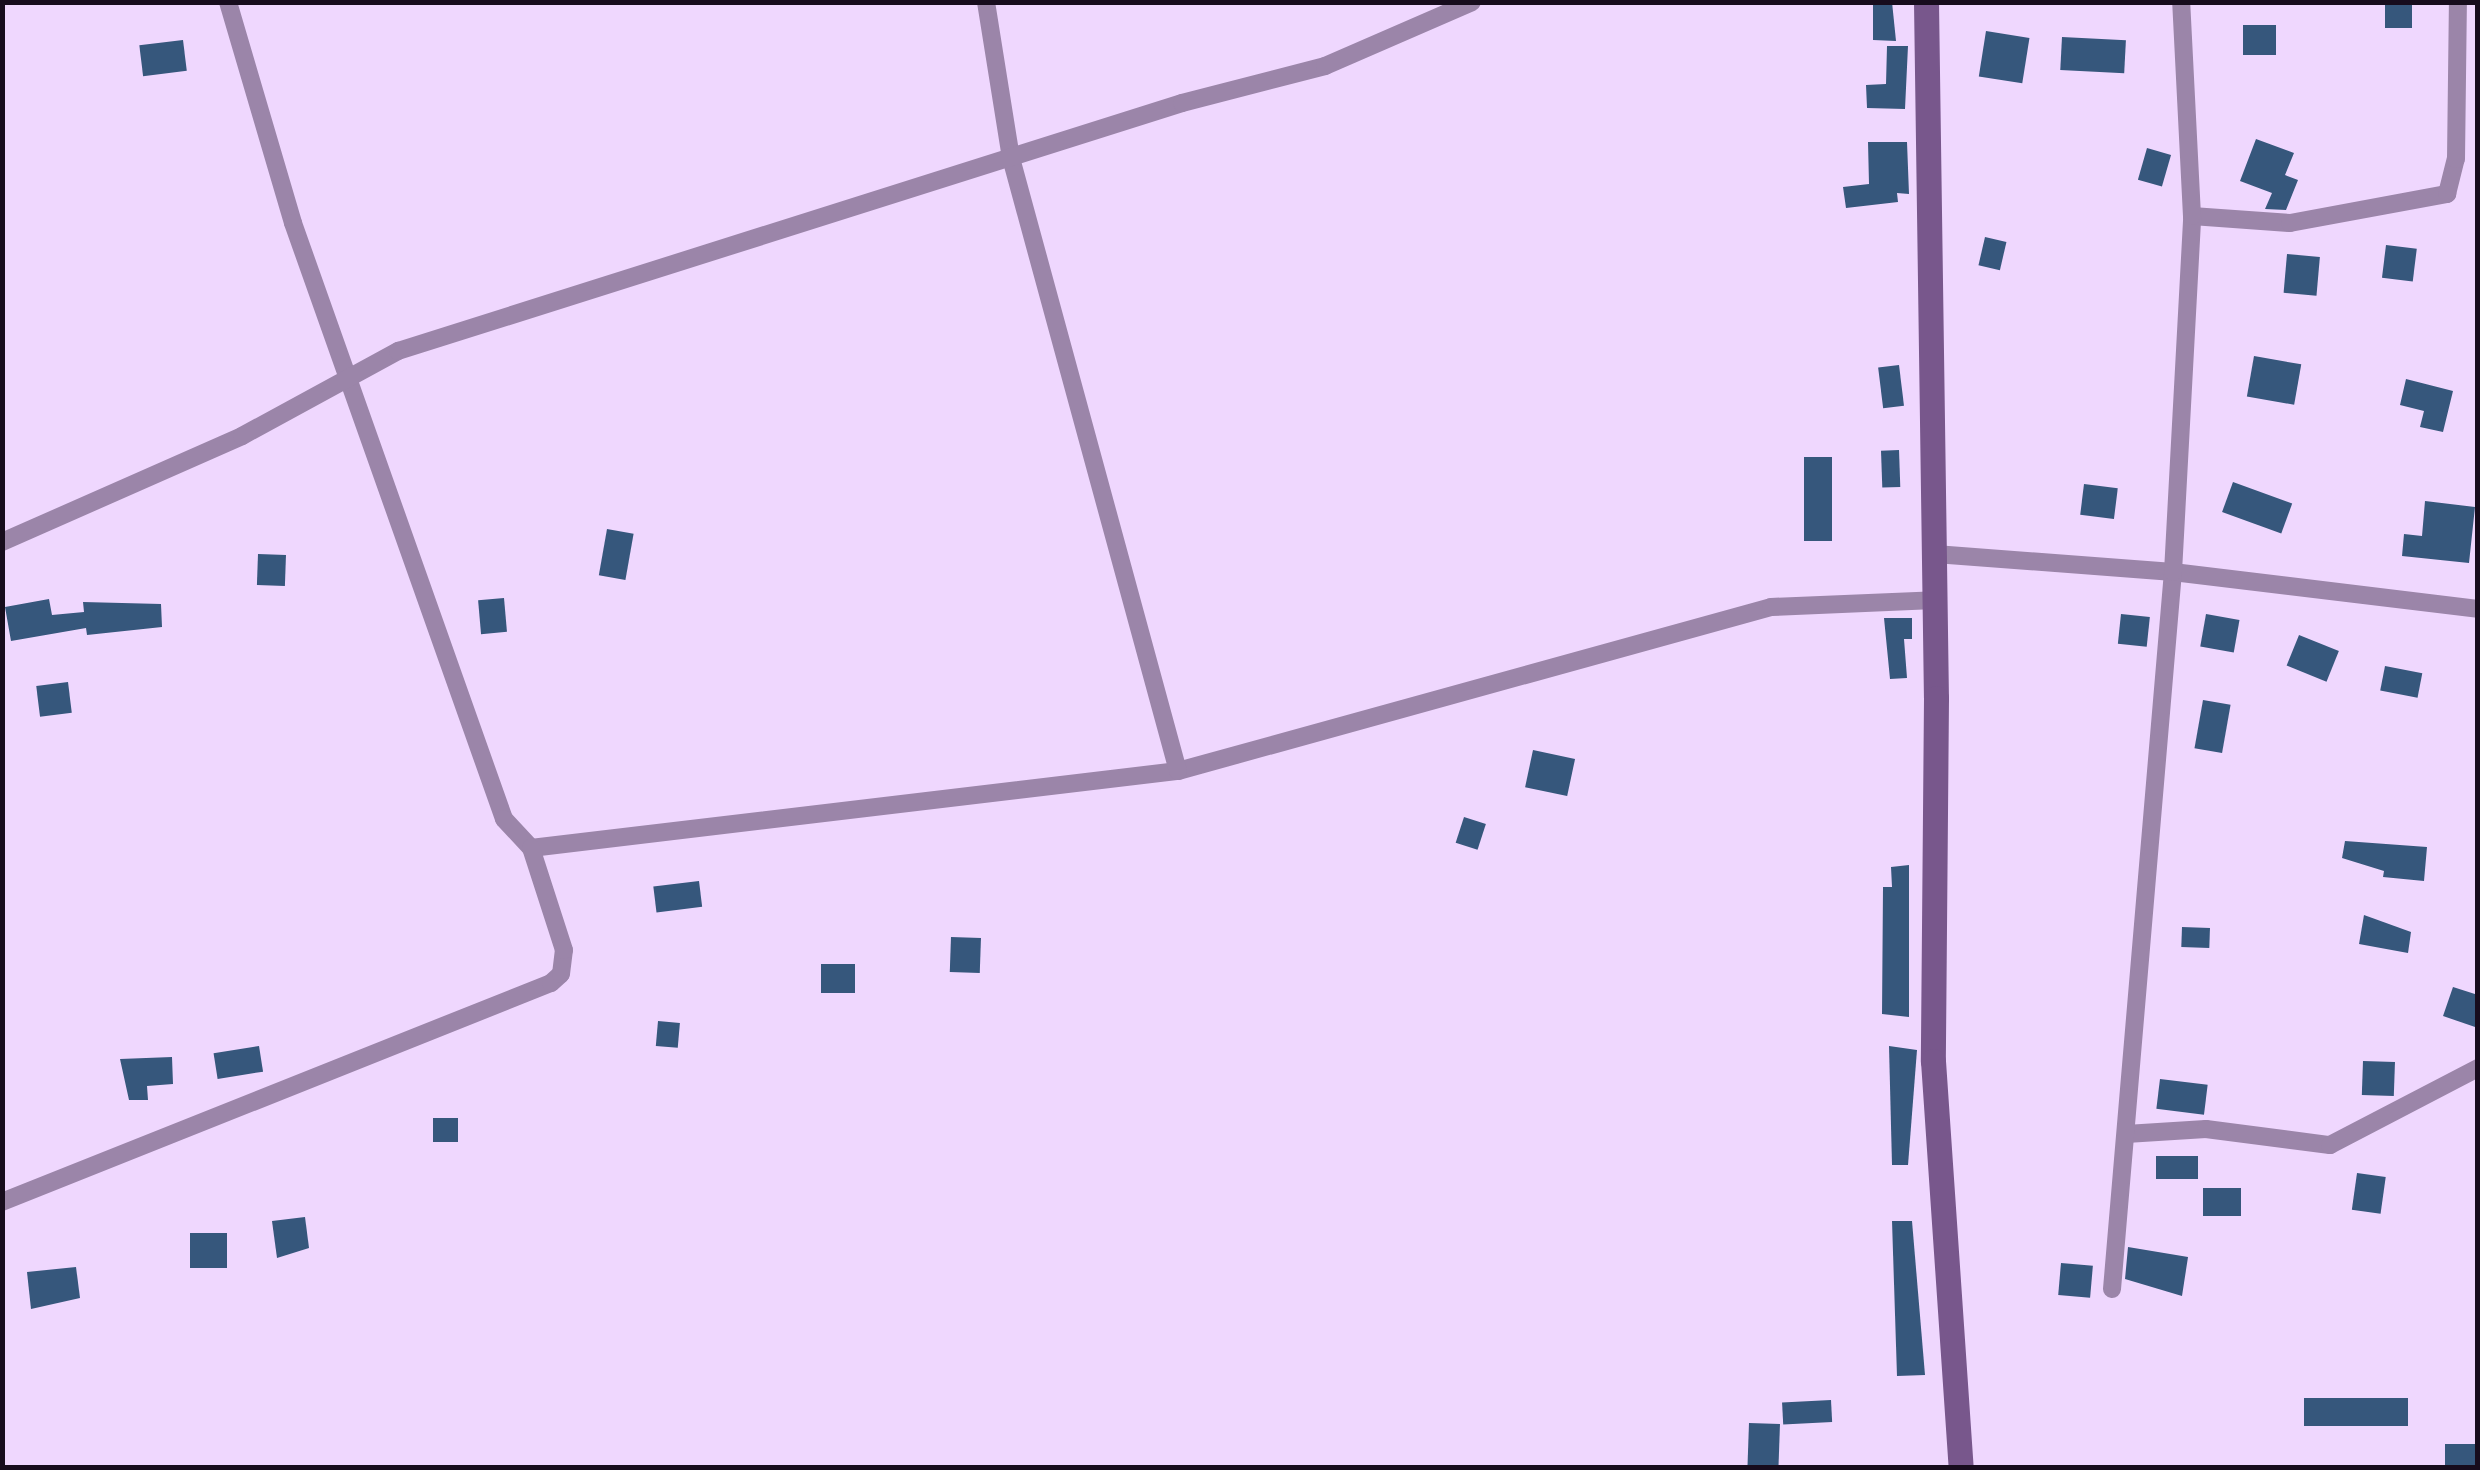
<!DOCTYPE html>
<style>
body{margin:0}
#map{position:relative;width:2480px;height:1470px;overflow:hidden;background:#efd7fe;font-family:"Work Sans",sans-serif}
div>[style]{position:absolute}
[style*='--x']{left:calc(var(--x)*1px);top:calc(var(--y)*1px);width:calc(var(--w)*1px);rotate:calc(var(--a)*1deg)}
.building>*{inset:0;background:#36577c;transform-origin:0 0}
.minor>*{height:18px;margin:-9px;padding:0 9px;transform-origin:9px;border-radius:9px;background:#9b85a9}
.secondary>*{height:25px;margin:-12.5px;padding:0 12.5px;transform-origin:12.5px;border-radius:12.5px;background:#78578c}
span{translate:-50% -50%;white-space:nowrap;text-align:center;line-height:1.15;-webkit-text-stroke:10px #efd7fe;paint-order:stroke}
.frame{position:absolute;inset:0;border:5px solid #170c1d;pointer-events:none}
</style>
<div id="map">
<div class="building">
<div style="clip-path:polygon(1873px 2px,1892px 2px,1896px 41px,1873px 40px)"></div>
<div style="left:2385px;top:2px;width:27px;height:26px"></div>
<div style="left:2243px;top:25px;width:33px;height:30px"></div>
<div style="left:1986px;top:31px;width:44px;height:46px;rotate:9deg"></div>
<div style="left:2062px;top:37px;width:64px;height:33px;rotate:3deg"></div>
<div style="left:183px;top:40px;width:31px;height:44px;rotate:83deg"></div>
<div style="clip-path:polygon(1887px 46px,1908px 46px,1905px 109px,1867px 108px,1866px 85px,1886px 84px)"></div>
<div style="clip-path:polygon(2256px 139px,2294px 153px,2285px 175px,2298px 180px,2286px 210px,2265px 209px,2272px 193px,2240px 181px)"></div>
<div style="clip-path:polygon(1868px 142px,1907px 142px,1909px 194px,1897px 193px,1898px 202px,1846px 208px,1843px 187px,1869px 184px)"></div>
<div style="left:2147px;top:148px;width:25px;height:33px;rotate:16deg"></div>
<div style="left:1985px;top:237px;width:22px;height:29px;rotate:13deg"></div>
<div style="left:2386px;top:245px;width:31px;height:33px;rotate:7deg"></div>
<div style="left:2287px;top:254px;width:33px;height:39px;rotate:5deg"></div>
<div style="left:2254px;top:356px;width:48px;height:41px;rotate:10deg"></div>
<div style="left:1899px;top:365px;width:41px;height:21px;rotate:83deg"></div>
<div style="clip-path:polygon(2406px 379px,2453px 391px,2443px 432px,2420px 427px,2424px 411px,2400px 405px)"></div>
<div style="left:1899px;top:450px;width:37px;height:18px;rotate:88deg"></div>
<div style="left:1804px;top:457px;width:28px;height:84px"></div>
<div style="left:2233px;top:482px;width:63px;height:32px;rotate:20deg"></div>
<div style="left:2084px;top:484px;width:34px;height:31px;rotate:7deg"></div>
<div style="clip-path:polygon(2425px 501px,2475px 507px,2469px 563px,2402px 556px,2404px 534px,2422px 536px)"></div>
<div style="left:607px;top:529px;width:27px;height:47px;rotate:10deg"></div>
<div style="left:258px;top:554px;width:28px;height:31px;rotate:2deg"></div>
<div style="left:504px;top:598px;width:34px;height:26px;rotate:85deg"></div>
<div style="clip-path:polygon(49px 599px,52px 615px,84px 612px,83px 602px,161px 604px,162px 627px,87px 635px,86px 628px,11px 641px,5px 607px)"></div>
<div style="left:2121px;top:614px;width:29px;height:30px;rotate:6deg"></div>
<div style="left:2206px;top:614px;width:34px;height:33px;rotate:10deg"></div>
<div style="clip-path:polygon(1884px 618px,1912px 618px,1912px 639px,1904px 639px,1907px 678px,1890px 679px)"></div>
<div style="left:2299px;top:635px;width:43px;height:33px;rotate:22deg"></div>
<div style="left:2385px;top:666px;width:38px;height:25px;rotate:11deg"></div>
<div style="left:68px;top:682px;width:31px;height:32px;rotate:83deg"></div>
<div style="left:2203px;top:700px;width:28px;height:49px;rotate:10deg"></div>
<div style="left:1533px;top:750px;width:43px;height:38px;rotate:12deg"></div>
<div style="left:1464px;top:817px;width:23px;height:27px;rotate:18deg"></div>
<div style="clip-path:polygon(2345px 841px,2427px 847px,2424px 881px,2383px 877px,2384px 871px,2342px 858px)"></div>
<div style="clip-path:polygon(1909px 865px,1909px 1017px,1882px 1014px,1883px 887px,1892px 887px,1891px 867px)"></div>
<div style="left:699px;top:881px;width:26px;height:46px;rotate:83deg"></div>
<div style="clip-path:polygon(2364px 915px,2411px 932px,2408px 953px,2359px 944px)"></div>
<div style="left:2182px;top:927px;width:28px;height:20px;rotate:2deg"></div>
<div style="left:951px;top:937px;width:30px;height:35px;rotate:2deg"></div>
<div style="left:821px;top:964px;width:34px;height:29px"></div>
<div style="clip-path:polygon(2453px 987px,2478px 995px,2478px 1028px,2443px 1016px)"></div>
<div style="left:658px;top:1021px;width:22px;height:25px;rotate:5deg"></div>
<div style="left:259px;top:1046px;width:26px;height:46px;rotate:81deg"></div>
<div style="clip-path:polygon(1889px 1046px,1917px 1050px,1908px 1165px,1892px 1165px)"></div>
<div style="clip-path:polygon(172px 1057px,173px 1084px,147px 1086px,148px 1100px,129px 1100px,120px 1059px)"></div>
<div style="left:2363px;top:1061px;width:32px;height:34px;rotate:2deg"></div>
<div style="left:2160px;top:1079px;width:48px;height:30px;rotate:7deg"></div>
<div style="left:458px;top:1118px;width:24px;height:25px;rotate:90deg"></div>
<div style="left:2156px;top:1156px;width:42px;height:23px"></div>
<div style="left:2357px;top:1173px;width:29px;height:37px;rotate:8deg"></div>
<div style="left:2203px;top:1188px;width:38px;height:28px"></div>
<div style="clip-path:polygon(305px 1217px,309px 1248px,277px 1258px,272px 1221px)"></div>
<div style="clip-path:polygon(1892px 1221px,1912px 1221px,1925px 1375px,1897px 1376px)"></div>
<div style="left:190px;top:1233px;width:37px;height:35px"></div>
<div style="clip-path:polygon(2128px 1247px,2188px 1257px,2182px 1296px,2125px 1279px)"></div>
<div style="left:2061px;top:1263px;width:32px;height:32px;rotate:5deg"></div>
<div style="clip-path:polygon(76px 1267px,80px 1298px,31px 1309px,27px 1272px)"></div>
<div style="left:2408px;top:1398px;width:28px;height:104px;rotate:90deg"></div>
<div style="left:1831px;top:1400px;width:22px;height:49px;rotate:87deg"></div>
<div style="left:1749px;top:1423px;width:31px;height:45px;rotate:2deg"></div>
<div style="left:2478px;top:1444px;width:24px;height:33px;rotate:90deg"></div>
</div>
<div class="minor">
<div style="--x:228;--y:2;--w:230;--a:73.6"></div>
<div style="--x:293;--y:223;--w:632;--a:70.5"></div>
<div style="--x:504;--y:819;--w:40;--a:47"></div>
<div style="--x:531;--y:848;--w:652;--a:-6.79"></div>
<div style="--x:1178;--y:771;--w:615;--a:-15.46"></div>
<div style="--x:1771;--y:607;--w:164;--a:-2.4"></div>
<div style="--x:986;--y:2;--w:158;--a:80.9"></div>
<div style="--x:1011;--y:158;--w:635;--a:74.76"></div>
<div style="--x:2192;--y:216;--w:98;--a:4.1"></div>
<div style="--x:2290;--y:223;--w:160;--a:-10.5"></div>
<div style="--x:2447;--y:194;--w:36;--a:-76"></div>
<div style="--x:2456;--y:159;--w:157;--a:-89.3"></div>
<div style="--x:2;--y:542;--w:262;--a:-23.8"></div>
<div style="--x:242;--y:436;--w:178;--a:-28.6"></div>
<div style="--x:398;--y:351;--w:822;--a:-17.55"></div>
<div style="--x:1182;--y:103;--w:148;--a:-14.5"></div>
<div style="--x:1325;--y:66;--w:160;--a:-23.5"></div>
<div style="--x:1935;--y:554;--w:239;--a:4.3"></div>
<div style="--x:2173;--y:572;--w:307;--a:6.9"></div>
<div style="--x:2126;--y:1134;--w:80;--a:-3.6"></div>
<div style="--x:2206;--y:1129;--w:125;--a:7.4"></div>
<div style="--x:2330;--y:1145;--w:167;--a:-27.5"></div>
<div style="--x:2;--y:1202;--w:591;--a:-21.75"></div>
<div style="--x:551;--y:983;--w:13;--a:-42"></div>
<div style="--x:561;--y:974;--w:24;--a:-83"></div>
<div style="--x:564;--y:950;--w:107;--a:-107.9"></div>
<div style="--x:2112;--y:1289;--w:720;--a:-85.14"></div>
<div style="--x:2173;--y:572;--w:357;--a:-86.9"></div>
<div style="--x:2192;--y:216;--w:214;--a:-92.9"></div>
</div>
<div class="secondary">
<div style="--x:1926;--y:2;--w:696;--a:89.18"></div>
<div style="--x:1936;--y:698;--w:363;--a:90.5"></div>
<div style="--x:1933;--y:1061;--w:408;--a:86.1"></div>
</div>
<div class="frame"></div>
</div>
